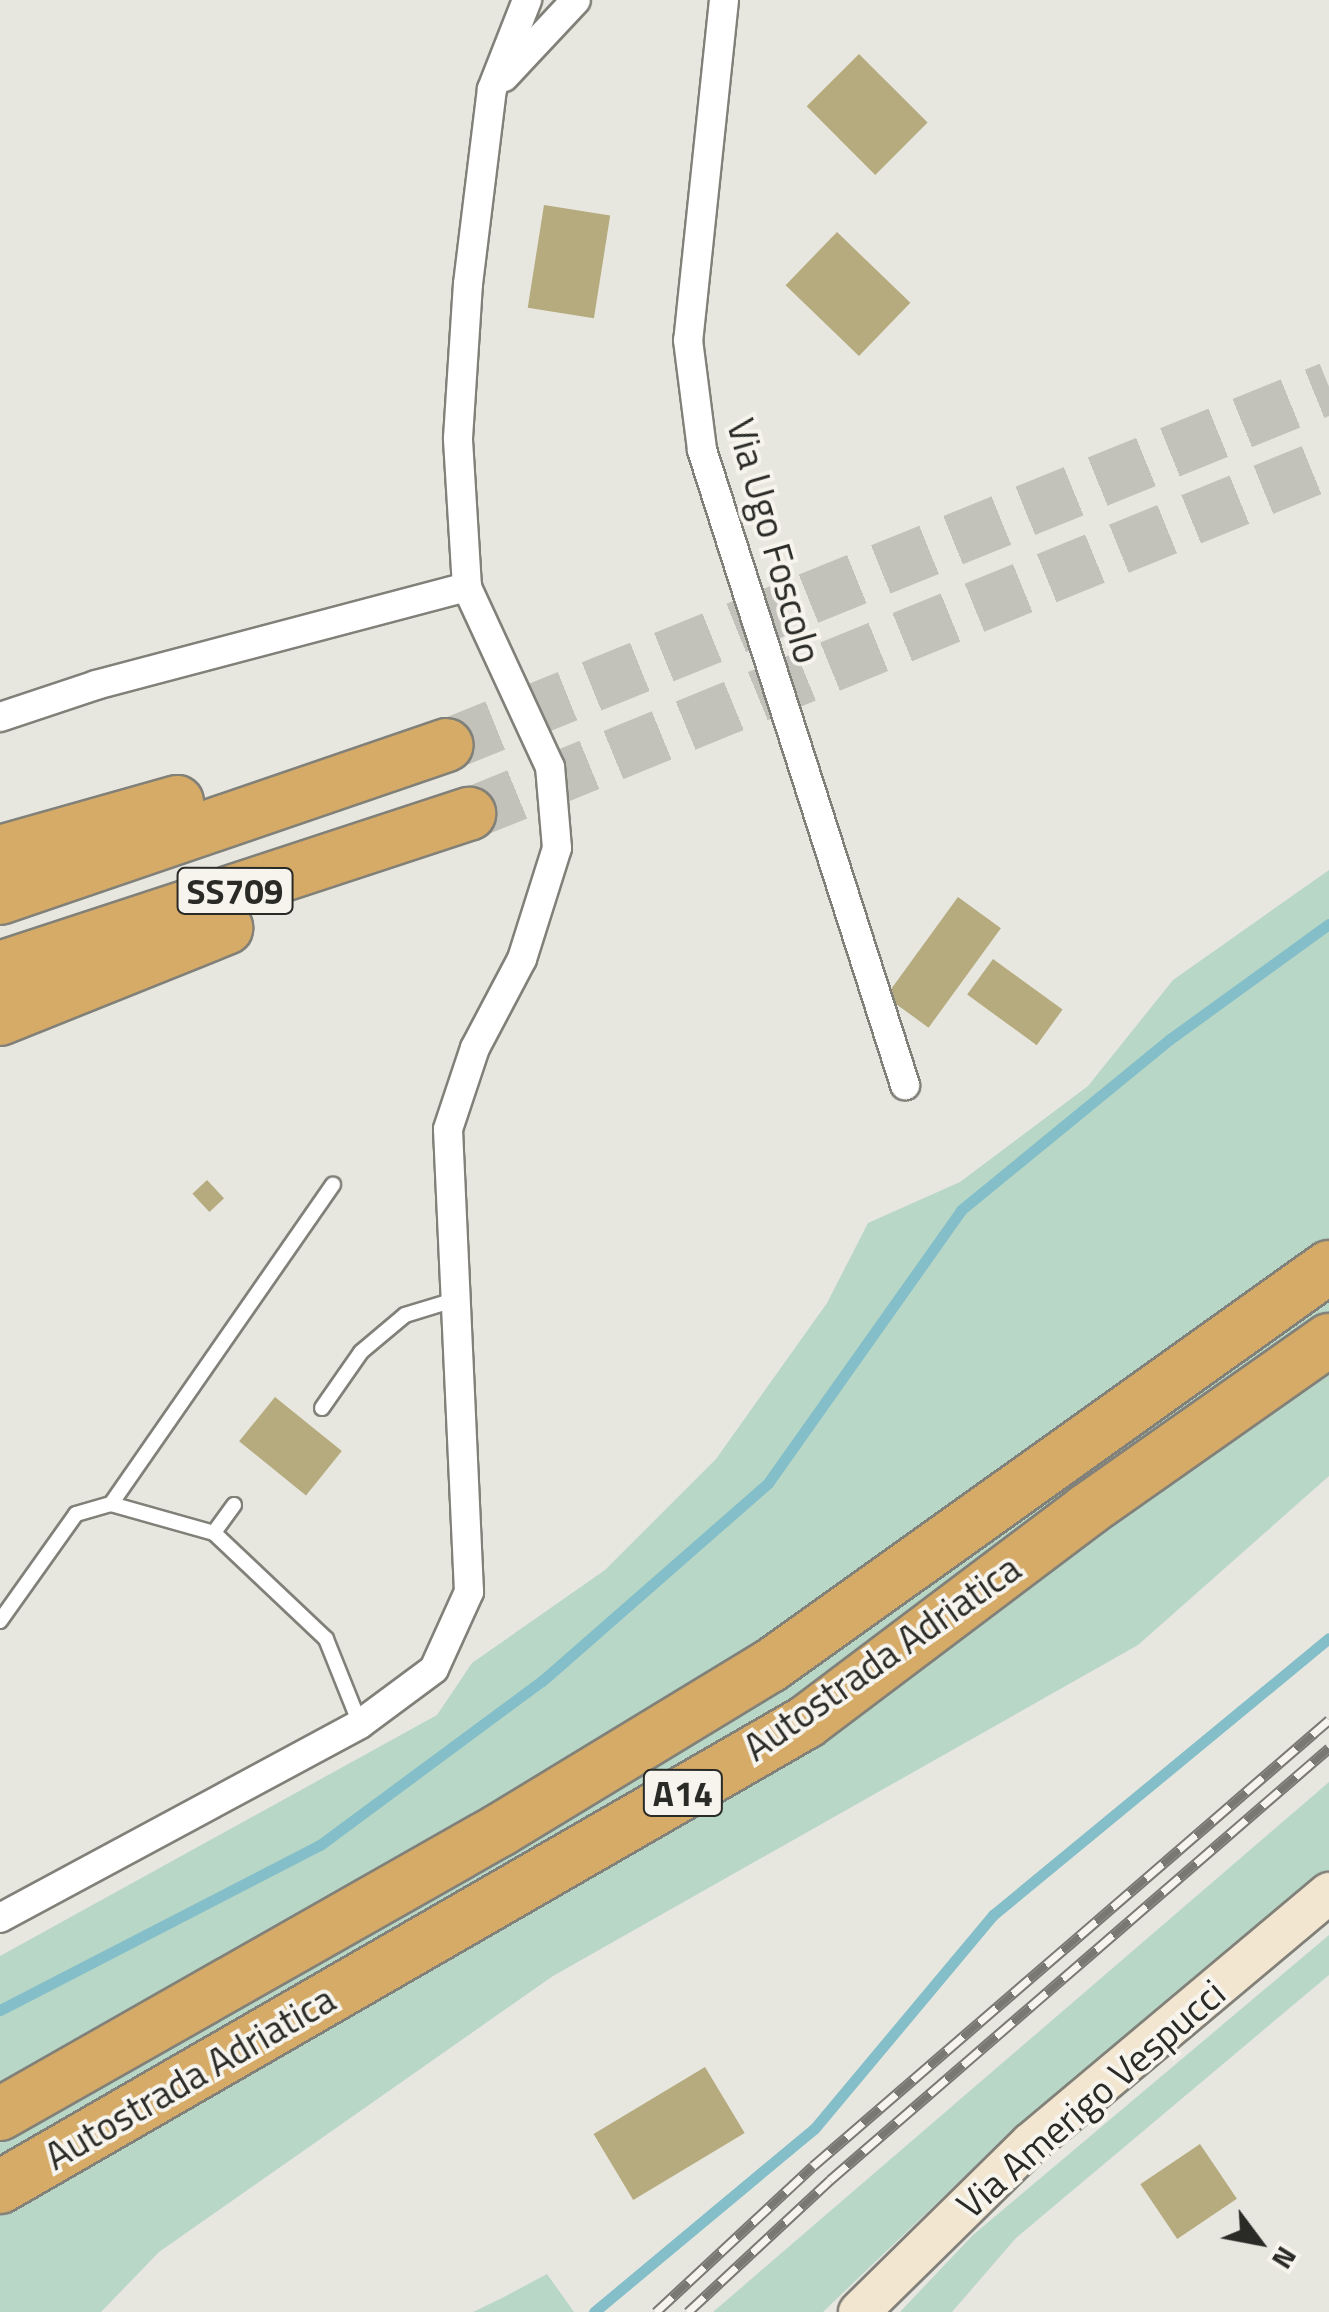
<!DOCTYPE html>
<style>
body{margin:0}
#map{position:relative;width:1329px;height:2312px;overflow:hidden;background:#e8e7df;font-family:"Titillium Web",sans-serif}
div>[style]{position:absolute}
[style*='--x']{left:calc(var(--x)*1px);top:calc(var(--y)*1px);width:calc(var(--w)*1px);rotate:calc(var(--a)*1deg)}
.green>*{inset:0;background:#b8d7c7}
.stream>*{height:11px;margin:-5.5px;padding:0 5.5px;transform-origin:5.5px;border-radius:5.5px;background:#84bec9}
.building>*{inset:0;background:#b5ab7e;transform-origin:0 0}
.highway-tunnel>*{height:52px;margin-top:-26px;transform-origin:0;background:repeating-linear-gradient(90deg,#c2c1ba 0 52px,transparent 0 78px)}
.roads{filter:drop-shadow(2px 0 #818079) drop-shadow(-2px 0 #818079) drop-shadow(0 2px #818079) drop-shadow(0 -2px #818079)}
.lane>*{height:14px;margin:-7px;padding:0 7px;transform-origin:7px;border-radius:7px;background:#fff}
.street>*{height:28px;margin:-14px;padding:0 14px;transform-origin:14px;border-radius:14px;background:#fff}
.secondary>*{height:40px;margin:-20px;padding:0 20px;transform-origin:20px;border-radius:20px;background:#f3e6d1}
.highway>*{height:52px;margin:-26px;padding:0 26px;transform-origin:26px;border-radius:26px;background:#d6ab67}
.rail>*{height:11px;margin-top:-5.5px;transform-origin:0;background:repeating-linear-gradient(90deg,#f6f4ed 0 22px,#797873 0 44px);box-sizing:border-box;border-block:2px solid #797873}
span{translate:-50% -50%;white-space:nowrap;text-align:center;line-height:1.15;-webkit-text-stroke:8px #f6f4ed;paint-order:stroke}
.shield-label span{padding:2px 8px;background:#f6f4ed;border:2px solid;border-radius:8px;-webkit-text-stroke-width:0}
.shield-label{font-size:35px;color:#2a2a27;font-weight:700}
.street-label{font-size:38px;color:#2a2a27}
.north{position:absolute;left:1209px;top:2192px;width:100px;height:100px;-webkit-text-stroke:8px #f6f4ed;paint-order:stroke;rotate:122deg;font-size:28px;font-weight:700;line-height:40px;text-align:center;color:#2a2a27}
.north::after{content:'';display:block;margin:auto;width:35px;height:45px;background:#2a2a27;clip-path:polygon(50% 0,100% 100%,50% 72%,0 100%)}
</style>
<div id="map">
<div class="green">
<div style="clip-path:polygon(1329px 870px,1329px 1476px,1138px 1645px,553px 1976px,159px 2252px,101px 2312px,0 2312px,0 1956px,437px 1715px,472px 1663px,605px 1570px,716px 1459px,827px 1303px,868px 1223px,960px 1182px,1088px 1086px,1173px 980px)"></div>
<div style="clip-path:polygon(1329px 1782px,1329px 1870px,1011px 2132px,823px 2312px,713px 2312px)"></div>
<div style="clip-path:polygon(1329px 1935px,1329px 1975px,1016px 2238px,952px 2312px,900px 2312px,973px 2235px)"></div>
<div style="clip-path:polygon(547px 2274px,574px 2312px,473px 2312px,504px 2297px)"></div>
</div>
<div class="stream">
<div style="--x:0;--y:2010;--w:360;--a:-27.3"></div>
<div style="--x:320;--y:1845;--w:276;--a:-36.5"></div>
<div style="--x:542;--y:1681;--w:300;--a:-41.2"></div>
<div style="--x:768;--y:1483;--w:334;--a:-54.7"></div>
<div style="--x:961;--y:1210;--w:270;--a:-39.3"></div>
<div style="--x:1170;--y:1039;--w:196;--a:-35.9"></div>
<div style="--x:594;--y:2312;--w:286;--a:-39.8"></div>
<div style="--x:814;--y:2129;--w:279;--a:-50.1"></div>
<div style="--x:993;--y:1915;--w:435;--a:-39.5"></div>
</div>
<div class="building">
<div style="left:859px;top:54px;width:97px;height:74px;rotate:45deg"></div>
<div style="left:544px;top:205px;width:67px;height:104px;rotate:9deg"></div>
<div style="left:837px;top:232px;width:102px;height:74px;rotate:44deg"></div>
<div style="left:958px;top:897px;width:53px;height:123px;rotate:36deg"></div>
<div style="left:993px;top:959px;width:86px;height:44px;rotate:36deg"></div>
<div style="left:207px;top:1180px;width:25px;height:20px;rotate:47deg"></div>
<div style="left:275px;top:1397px;width:86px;height:57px;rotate:39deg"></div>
<div style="left:705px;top:2067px;width:77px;height:130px;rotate:59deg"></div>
<div style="left:1200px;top:2144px;width:66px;height:72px;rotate:56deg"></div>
</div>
<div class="highway-tunnel">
<div style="--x:447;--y:745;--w:952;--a:-22.04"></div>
<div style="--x:469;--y:814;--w:929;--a:-22.2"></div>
</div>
<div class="roads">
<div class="lane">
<div style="--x:322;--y:1408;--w:68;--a:-55.1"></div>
<div style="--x:361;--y:1352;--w:57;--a:-40.1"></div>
<div style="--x:405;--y:1315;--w:51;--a:-17"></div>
<div style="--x:111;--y:1504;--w:107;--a:15.7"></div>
<div style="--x:234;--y:1505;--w:34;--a:126"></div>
<div style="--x:214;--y:1533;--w:154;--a:43.4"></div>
<div style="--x:326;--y:1639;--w:92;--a:68.2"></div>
<div style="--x:0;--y:1621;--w:131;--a:-54.6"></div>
<div style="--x:76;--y:1514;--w:36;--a:-16"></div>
<div style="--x:111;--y:1504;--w:389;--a:-55.2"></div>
</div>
<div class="street">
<div style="--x:724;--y:0;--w:342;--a:96"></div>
<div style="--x:688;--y:340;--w:111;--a:82.7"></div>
<div style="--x:702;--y:450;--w:667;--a:72.27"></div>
<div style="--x:504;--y:77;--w:105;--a:-46.9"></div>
<div style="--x:0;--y:717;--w:101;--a:-18.4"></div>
<div style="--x:96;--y:685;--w:384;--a:-14.8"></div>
<div style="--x:0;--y:1918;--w:409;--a:-28.3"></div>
<div style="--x:360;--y:1724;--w:92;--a:-36.6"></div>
<div style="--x:434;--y:1669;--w:85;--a:-65.6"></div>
<div style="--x:469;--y:1592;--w:463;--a:-92.6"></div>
<div style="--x:448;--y:1129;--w:85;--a:-71.6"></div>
<div style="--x:475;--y:1048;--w:101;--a:-62.2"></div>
<div style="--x:522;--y:959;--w:116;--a:-72.5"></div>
<div style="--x:557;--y:848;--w:81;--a:-94.9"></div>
<div style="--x:550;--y:767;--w:198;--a:-114.8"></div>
<div style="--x:467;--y:587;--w:149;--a:-93.5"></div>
<div style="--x:458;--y:438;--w:154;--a:-86.3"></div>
<div style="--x:468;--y:284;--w:196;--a:-83"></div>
<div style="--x:492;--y:89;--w:96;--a:-68.5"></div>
</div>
<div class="secondary">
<div style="--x:859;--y:2312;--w:241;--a:-44.5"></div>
<div style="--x:1031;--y:2143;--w:389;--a:-40"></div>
</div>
<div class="highway">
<div style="--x:0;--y:852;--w:184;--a:-15.8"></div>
<div style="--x:0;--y:898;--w:472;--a:-18.9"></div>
<div style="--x:0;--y:968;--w:494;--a:-18.2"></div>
<div style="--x:0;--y:1019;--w:244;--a:-21.9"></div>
<div style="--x:0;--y:2114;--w:575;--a:-29.6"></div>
<div style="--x:500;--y:1830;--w:316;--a:-31.3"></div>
<div style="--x:770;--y:1666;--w:687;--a:-35.52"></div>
<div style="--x:0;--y:2187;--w:931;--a:-29.98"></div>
<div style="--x:806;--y:1722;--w:352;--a:-37"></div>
<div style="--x:1087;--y:1510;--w:296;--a:-35.1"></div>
</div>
</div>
<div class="rail">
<div style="--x:656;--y:2312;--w:214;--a:-42.9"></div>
<div style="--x:813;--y:2166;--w:682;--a:-40.84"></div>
<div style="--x:688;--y:2312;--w:194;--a:-42.9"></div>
<div style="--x:830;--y:2180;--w:660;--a:-40.88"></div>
</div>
<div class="shield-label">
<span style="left:235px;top:891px">SS709</span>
<span style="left:683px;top:1793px">A14</span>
</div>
<div class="street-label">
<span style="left:774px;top:541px;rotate:74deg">Via Ugo Foscolo</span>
<span style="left:882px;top:1658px;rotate:-35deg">Autostrada Adriatica</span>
<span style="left:190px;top:2078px;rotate:-30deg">Autostrada Adriatica</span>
<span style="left:1091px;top:2099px;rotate:-41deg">Via Amerigo Vespucci</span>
</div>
<div class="north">N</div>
</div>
